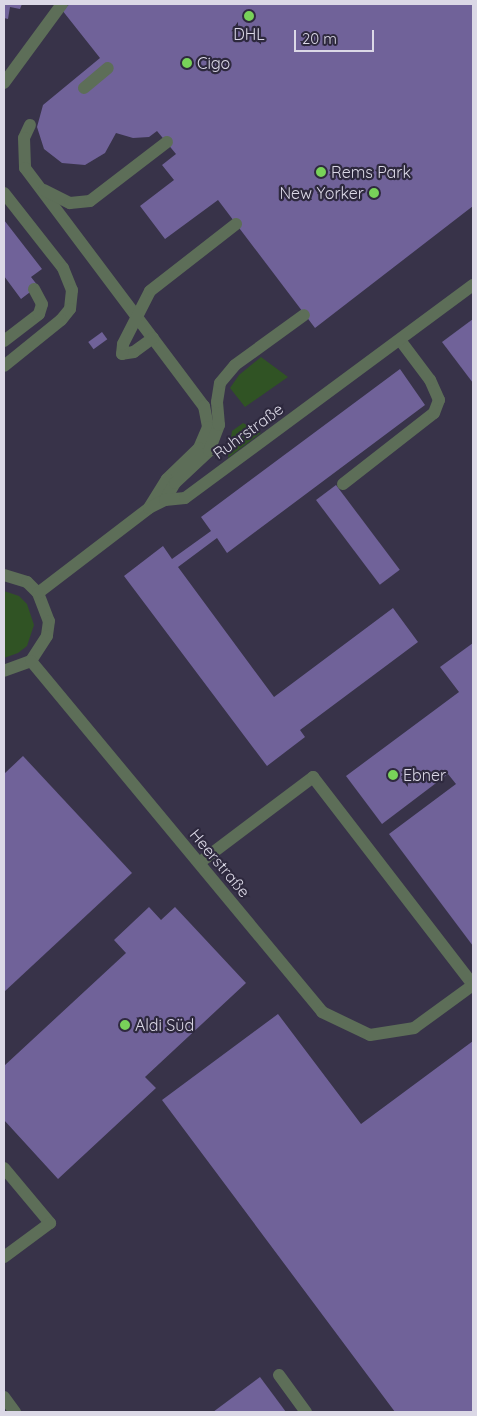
<!DOCTYPE html>
<meta charset="utf-8">
<style>
body{margin:0}
#map{position:relative;width:477px;height:1416px;overflow:hidden;background:#383349;font-family:Quicksand,sans-serif}
div>[style]{position:absolute}
[style*='--x']{left:calc(var(--x)*1px);top:calc(var(--y)*1px);width:calc(var(--w)*1px);rotate:calc(var(--a)*1deg)}
.green>*{inset:0;background:#305324}
.building>*{inset:0;background:#706299;transform-origin:0 0}
.service>*{height:12px;margin:-6px;padding:0 6px;transform-origin:6px;border-radius:6px;background:#5d6e58}
.minor>*{height:12px;margin:-6px;padding:0 6px;transform-origin:6px;border-radius:6px;background:#5d6e58}
.dots>*{width:14px;height:14px;translate:-50% -50%;box-sizing:border-box;border:2px solid #2e293e;border-radius:50%}
span{translate:-50% -50%;white-space:nowrap;text-align:center;line-height:1.15;-webkit-text-stroke:4.5px #2e293e;paint-order:stroke}
.poi-label{font-size:16px;color:#dbd8e6}
.left{translate:0 -50%;text-align:left}
.right{translate:-100% -50%;text-align:right}
.street-label{font-size:16px;color:#dbd8e6}
.frame{position:absolute;inset:0;border:5px solid #dbd8e6;pointer-events:none}
.scale{position:absolute;left:294px;top:30px;width:80px;height:22px;box-sizing:border-box;border:2px solid #dbd8e6;border-top:0;padding-left:6px;font-size:15px;line-height:18px;white-space:nowrap;color:#dbd8e6;-webkit-text-stroke:4px #2e293e;paint-order:stroke}
</style>
<div id="map">
<div class="green">
<div style="clip-path:polygon(261px 357px,288px 377px,245px 407px,230px 388px,239px 375px)"></div>
<div style="clip-path:polygon(243px 423px,261px 433px,228px 458px,232px 431px)"></div>
<div style="clip-path:polygon(4px 591px,19px 596px,27px 604px,34px 625px,27px 646px,18px 653px,4px 658px)"></div>
</div>
<div class="building">
<div style="clip-path:polygon(4px 4px,22px 4px,20px 9px,10px 7px,8px 19px,4px 18px)"></div>
<div style="clip-path:polygon(70px 4px,473px 4px,473px 206px,315px 328px,218px 200px,165px 239px,140px 206px,174px 180px,162px 165px,176px 154px,157px 131px,149px 137px,133px 138px,116px 133px,105px 153px,85px 165px,62px 163px,44px 149px,37px 127px,43px 105px,100px 58px,62px 10px)"></div>
<div style="clip-path:polygon(4px 220px,42px 269px,31px 277px,38px 286px,21px 299px,4px 276px)"></div>
<div style="clip-path:polygon(473px 319px,473px 383px,442px 342px)"></div>
<div style="left:102px;top:332px;width:9px;height:17px;rotate:54deg"></div>
<div style="clip-path:polygon(400px 369px,425px 405px,227px 553px,217px 538px,178px 567px,274px 697px,393px 608px,418px 642px,300px 730px,305px 737px,267px 766px,124px 576px,163px 546px,172px 559px,211px 531px,201px 517px)"></div>
<div style="left:336px;top:485px;width:106px;height:25px;rotate:53deg"></div>
<div style="clip-path:polygon(473px 643px,473px 946px,389px 834px,456px 784px,448px 774px,382px 824px,346px 776px,459px 692px,440px 667px)"></div>
<div style="clip-path:polygon(23px 756px,132px 873px,4px 992px,4px 774px)"></div>
<div style="clip-path:polygon(149px 907px,161px 920px,175px 907px,246px 983px,145px 1077px,156px 1088px,58px 1179px,4px 1120px,4px 1066px,126px 953px,114px 940px)"></div>
<div style="clip-path:polygon(278px 1014px,361px 1124px,473px 1041px,473px 1412px,395px 1412px,162px 1100px)"></div>
<div style="clip-path:polygon(260px 1377px,286px 1412px,213px 1412px)"></div>
</div>
<div class="service">
<div style="--x:4;--y:83;--w:98;--a:-53.7"></div>
<div style="--x:84;--y:88;--w:31;--a:-40"></div>
<div style="--x:30;--y:125;--w:14;--a:115"></div>
<div style="--x:24;--y:138;--w:30;--a:88"></div>
<div style="--x:25;--y:168;--w:298;--a:53.1"></div>
<div style="--x:204;--y:406;--w:21;--a:79"></div>
<div style="--x:208;--y:427;--w:23;--a:113"></div>
<div style="--x:199;--y:448;--w:45;--a:135.9"></div>
<div style="--x:167;--y:479;--w:34;--a:122"></div>
<div style="--x:44;--y:190;--w:29;--a:27"></div>
<div style="--x:70;--y:203;--w:20;--a:-6"></div>
<div style="--x:90;--y:201;--w:97;--a:-37.5"></div>
<div style="--x:4;--y:193;--w:95;--a:51.8"></div>
<div style="--x:63;--y:268;--w:24;--a:68"></div>
<div style="--x:72;--y:290;--w:19;--a:96"></div>
<div style="--x:70;--y:309;--w:14;--a:129"></div>
<div style="--x:61;--y:320;--w:73;--a:141.1"></div>
<div style="--x:153;--y:338;--w:24;--a:144"></div>
<div style="--x:134;--y:352;--w:12;--a:171"></div>
<div style="--x:122;--y:354;--w:10;--a:-84"></div>
<div style="--x:123;--y:344;--w:59;--a:-63"></div>
<div style="--x:150;--y:291;--w:109;--a:-37.9"></div>
<div style="--x:4;--y:341;--w:44;--a:-37.6"></div>
<div style="--x:39;--y:314;--w:10;--a:-73"></div>
<div style="--x:42;--y:304;--w:17;--a:-118"></div>
<div style="--x:343;--y:484;--w:115;--a:-38"></div>
<div style="--x:434;--y:413;--w:14;--a:-69"></div>
<div style="--x:439;--y:400;--w:22;--a:-114"></div>
<div style="--x:430;--y:380;--w:50;--a:-126.9"></div>
<div style="--x:165;--y:500;--w:20;--a:-60"></div>
<div style="--x:175;--y:483;--w:47;--a:-43.3"></div>
<div style="--x:209;--y:451;--w:28;--a:-69"></div>
<div style="--x:219;--y:425;--w:23;--a:-95"></div>
<div style="--x:217;--y:402;--w:19;--a:-81"></div>
<div style="--x:220;--y:383;--w:23;--a:-50"></div>
<div style="--x:235;--y:365;--w:85;--a:-35.9"></div>
<div style="--x:199;--y:863;--w:143;--a:-37"></div>
<div style="--x:313;--y:777;--w:262;--a:52.4"></div>
<div style="--x:4;--y:1168;--w:72;--a:50.1"></div>
<div style="--x:50;--y:1223;--w:57;--a:143.5"></div>
<div style="--x:279;--y:1375;--w:46;--a:53.9"></div>
</div>
<div class="minor">
<div style="--x:4;--y:575;--w:24;--a:17"></div>
<div style="--x:27;--y:582;--w:16;--a:45"></div>
<div style="--x:38;--y:593;--w:30;--a:69"></div>
<div style="--x:49;--y:621;--w:15;--a:98"></div>
<div style="--x:47;--y:636;--w:30;--a:123"></div>
<div style="--x:31;--y:661;--w:29;--a:160"></div>
<div style="--x:38;--y:593;--w:140;--a:-37.4"></div>
<div style="--x:149;--y:508;--w:18;--a:-27"></div>
<div style="--x:165;--y:500;--w:20;--a:-6"></div>
<div style="--x:185;--y:498;--w:358;--a:-36.5"></div>
<div style="--x:31;--y:661;--w:456;--a:50.3"></div>
<div style="--x:322;--y:1012;--w:53;--a:25.6"></div>
<div style="--x:370;--y:1035;--w:45;--a:-9"></div>
<div style="--x:414;--y:1028;--w:73;--a:-36.1"></div>
<div style="--x:4;--y:1397;--w:19;--a:54"></div>
</div>
<div class="dots">
<div style="left:249px;top:16px;background:#78d259"></div>
<div style="left:187px;top:63px;background:#78d259"></div>
<div style="left:321px;top:172px;background:#78d259"></div>
<div style="left:374px;top:193px;background:#78d259"></div>
<div style="left:393px;top:775px;background:#78d259"></div>
<div style="left:125px;top:1025px;background:#78d259"></div>
</div>
<div class="poi-label">
<span style="left:249px;top:34px">DHL</span>
<span class="left" style="left:197px;top:63px">Cigo</span>
<span class="left" style="left:331px;top:172px">Rems Park</span>
<span class="right" style="left:364px;top:193px">New Yorker</span>
<span class="left" style="left:403px;top:775px">Ebner</span>
<span class="left" style="left:135px;top:1025px">Aldi Süd</span>
</div>
<div class="street-label">
<span style="left:248px;top:431px;rotate:-36deg">Ruhrstraße</span>
<span style="left:220px;top:863px;rotate:50deg">Heerstraße</span>
</div>
<div class="frame"></div>
<div class="scale">20 m</div>
</div>
